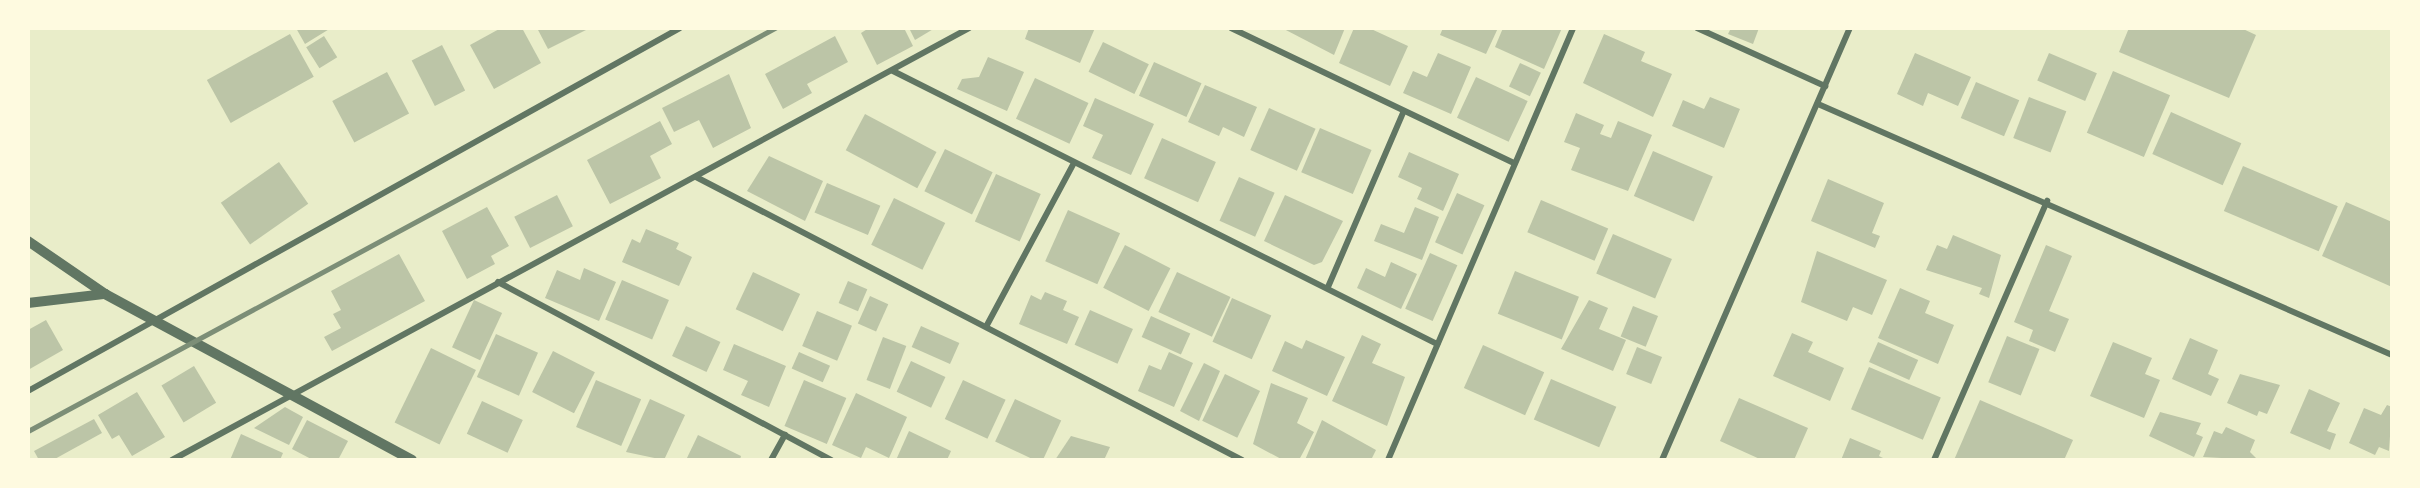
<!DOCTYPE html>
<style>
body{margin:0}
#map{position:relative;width:2420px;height:488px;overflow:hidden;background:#e9edc9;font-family:"PT Sans",sans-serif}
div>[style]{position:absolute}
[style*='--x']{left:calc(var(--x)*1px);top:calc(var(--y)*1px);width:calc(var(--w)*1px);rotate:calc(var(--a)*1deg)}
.building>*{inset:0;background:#bcc5a7;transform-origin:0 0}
.minor>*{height:6px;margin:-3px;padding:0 3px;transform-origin:3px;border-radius:3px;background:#617663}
.tertiary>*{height:10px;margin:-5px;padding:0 5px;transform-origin:5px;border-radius:5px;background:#617663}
.rail>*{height:4.5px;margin:-2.25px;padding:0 2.25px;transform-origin:2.25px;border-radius:2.25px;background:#7c8e77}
span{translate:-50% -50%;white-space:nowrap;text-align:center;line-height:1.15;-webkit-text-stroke:4.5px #fefae0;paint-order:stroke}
.frame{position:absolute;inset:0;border:30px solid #fefae0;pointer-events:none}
</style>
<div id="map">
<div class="building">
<div style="clip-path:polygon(296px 28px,331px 28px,305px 44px)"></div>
<div style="clip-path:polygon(501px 28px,522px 28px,541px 63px,494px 89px,470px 45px)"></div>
<div style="clip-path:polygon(537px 28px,590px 28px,548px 49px)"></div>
<div style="clip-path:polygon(869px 28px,904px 28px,913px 46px,877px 65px,861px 33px)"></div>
<div style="clip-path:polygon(909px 28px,935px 28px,915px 40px)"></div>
<div style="clip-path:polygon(1029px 28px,1095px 28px,1080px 63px,1025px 39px)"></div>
<div style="clip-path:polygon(1282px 28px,1345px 28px,1334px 55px)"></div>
<div style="clip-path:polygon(1354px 28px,1369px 28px,1408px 46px,1390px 86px,1339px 63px)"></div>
<div style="clip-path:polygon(1443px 28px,1498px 28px,1486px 54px,1440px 35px)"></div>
<div style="clip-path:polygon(1503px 28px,1562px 28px,1544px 69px,1495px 47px)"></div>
<div style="clip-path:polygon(1731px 28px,1759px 28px,1753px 44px,1728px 34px)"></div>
<div style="clip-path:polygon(2129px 28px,2241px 28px,2256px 35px,2229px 98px,2119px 52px)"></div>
<div style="left:290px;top:34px;width:49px;height:95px;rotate:61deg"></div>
<div style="clip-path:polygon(1604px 34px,1645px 52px,1641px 61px,1672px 74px,1653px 117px,1583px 83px)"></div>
<div style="left:324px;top:36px;width:25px;height:21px;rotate:58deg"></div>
<div style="clip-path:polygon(835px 36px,848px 62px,807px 84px,812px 93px,783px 109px,765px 74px)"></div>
<div style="left:1103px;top:42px;width:51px;height:33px;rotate:26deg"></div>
<div style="left:442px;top:45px;width:51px;height:34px;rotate:63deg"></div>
<div style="clip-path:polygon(1438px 53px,1471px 67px,1451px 114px,1403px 93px,1413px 71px,1427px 77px)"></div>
<div style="clip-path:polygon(1915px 53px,1971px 77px,1958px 106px,1928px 93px,1923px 106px,1897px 94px)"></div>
<div style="left:2049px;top:53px;width:52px;height:30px;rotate:23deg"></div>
<div style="clip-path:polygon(988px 57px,1024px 72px,1007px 111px,957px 89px,962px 79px,979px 77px)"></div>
<div style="left:1154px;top:62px;width:52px;height:37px;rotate:24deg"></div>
<div style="left:1520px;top:63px;width:23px;height:26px;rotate:25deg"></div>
<div style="left:2113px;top:71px;width:62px;height:67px;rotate:23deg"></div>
<div style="left:387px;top:72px;width:47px;height:62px;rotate:62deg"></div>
<div style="clip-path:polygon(729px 74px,751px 128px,713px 148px,699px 120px,674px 132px,662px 108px)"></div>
<div style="left:1476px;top:77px;width:57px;height:45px;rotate:25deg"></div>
<div style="left:1035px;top:78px;width:59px;height:45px;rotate:25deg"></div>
<div style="left:1976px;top:82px;width:47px;height:39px;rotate:23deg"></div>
<div style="clip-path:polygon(1205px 85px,1257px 107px,1244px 137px,1223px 127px,1219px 136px,1188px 122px)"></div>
<div style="clip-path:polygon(1710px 97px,1740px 109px,1724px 148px,1672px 126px,1683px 100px,1704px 109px)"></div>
<div style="left:2029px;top:97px;width:40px;height:44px;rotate:21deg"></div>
<div style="clip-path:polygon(1095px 98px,1154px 124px,1131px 175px,1092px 158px,1103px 135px,1083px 126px)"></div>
<div style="left:1269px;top:108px;width:51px;height:46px;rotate:24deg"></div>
<div style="left:2171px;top:112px;width:77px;height:46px;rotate:24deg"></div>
<div style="clip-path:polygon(1576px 113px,1604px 125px,1600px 134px,1611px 138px,1618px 121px,1652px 135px,1628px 191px,1571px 170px,1580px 148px,1564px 142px)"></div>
<div style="left:865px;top:114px;width:81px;height:41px;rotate:28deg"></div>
<div style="clip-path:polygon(660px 121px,672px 144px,650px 156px,661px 178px,610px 204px,587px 160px)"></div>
<div style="left:1320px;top:128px;width:56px;height:48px;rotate:23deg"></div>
<div style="left:1162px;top:138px;width:59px;height:44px;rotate:24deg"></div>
<div style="left:945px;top:149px;width:53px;height:47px;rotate:26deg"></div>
<div style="left:1653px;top:151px;width:65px;height:49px;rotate:23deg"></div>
<div style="clip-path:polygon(1409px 152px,1459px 174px,1443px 211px,1417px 199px,1422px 188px,1398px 177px)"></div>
<div style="clip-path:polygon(769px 156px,823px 181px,805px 221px,747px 191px)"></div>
<div style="left:279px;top:162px;width:51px;height:71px;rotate:55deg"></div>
<div style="left:2243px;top:166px;width:103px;height:49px;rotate:23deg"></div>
<div style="left:996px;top:174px;width:49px;height:52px;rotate:24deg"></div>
<div style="left:1239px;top:177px;width:39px;height:48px;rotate:24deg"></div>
<div style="clip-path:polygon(1828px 179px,1884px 203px,1872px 233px,1880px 236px,1875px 248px,1811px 221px)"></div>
<div style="left:827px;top:183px;width:58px;height:32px;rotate:23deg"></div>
<div style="left:1457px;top:193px;width:30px;height:54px;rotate:24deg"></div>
<div style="left:557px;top:195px;width:35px;height:48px;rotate:63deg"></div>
<div style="clip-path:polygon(1285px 195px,1343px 221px,1322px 262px,1314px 265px,1264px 241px)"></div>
<div style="left:894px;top:198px;width:57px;height:52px;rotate:26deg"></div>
<div style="left:1541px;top:200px;width:73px;height:35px;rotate:23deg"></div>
<div style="clip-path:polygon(2346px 202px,2392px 222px,2392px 287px,2322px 256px)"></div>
<div style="clip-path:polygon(487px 207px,509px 246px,491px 256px,495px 264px,467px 279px,442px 231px)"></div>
<div style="clip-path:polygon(1415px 207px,1439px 217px,1422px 260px,1374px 241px,1381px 224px,1404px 233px)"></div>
<div style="left:1068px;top:210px;width:57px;height:56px;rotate:24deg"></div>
<div style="clip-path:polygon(646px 229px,679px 243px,676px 249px,692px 257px,679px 286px,622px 262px,632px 239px,640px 243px)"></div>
<div style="left:1613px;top:234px;width:64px;height:43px;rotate:23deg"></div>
<div style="clip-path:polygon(1953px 235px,2001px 255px,1989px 298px,1979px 294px,1982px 288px,1926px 270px,1937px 245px,1947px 249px)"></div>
<div style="left:1125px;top:245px;width:51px;height:48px;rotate:27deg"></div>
<div style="clip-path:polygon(2046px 245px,2072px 256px,2049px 311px,2069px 319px,2055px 352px,2029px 341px,2033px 330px,2014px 322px)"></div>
<div style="clip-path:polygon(1817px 251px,1887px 280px,1872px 315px,1853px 307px,1847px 321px,1801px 302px)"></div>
<div style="left:1430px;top:253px;width:30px;height:61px;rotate:24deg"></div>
<div style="clip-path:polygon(399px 254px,425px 301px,332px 351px,324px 337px,341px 328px,333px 314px,341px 310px,331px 291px)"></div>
<div style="clip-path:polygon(1391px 262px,1417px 274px,1401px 309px,1357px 288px,1366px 268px,1385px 277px)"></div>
<div style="clip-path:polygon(584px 268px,616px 282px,599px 321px,545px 298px,557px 270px,580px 280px)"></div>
<div style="left:1515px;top:271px;width:69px;height:46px;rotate:22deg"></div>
<div style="left:753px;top:272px;width:52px;height:41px;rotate:25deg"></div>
<div style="left:1177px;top:272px;width:59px;height:44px;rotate:25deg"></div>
<div style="left:622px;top:280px;width:51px;height:43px;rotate:23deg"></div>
<div style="left:848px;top:281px;width:21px;height:24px;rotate:23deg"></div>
<div style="clip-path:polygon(1900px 288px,1930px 301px,1925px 313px,1954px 325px,1938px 364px,1878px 338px)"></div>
<div style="clip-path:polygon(1045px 292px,1067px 301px,1063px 310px,1079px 317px,1067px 344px,1019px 324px,1031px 295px,1041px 300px)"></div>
<div style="left:870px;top:296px;width:20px;height:30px;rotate:24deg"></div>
<div style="left:1232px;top:298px;width:43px;height:48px;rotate:24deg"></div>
<div style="left:474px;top:300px;width:31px;height:52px;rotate:25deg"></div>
<div style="clip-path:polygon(1589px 300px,1608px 308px,1599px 329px,1626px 340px,1613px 371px,1561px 349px)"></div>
<div style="left:1633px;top:306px;width:27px;height:33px;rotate:22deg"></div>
<div style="left:1090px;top:310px;width:47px;height:38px;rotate:24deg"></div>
<div style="left:817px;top:311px;width:38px;height:38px;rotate:23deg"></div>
<div style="left:1151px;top:316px;width:43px;height:23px;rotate:24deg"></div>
<div style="clip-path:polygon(46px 320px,63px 350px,28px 370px,28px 330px)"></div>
<div style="left:686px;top:326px;width:38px;height:33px;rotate:25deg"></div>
<div style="left:921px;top:326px;width:42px;height:23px;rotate:24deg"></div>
<div style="clip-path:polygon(1792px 333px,1813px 342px,1808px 352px,1844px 368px,1830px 401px,1773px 376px)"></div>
<div style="left:496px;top:334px;width:46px;height:47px;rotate:24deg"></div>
<div style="clip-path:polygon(1362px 335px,1381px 344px,1372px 363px,1405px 377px,1387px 426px,1332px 401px)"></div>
<div style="left:2007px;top:336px;width:35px;height:50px;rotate:22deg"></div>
<div style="left:883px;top:337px;width:25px;height:46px;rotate:21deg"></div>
<div style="clip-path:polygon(2190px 338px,2218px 350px,2208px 374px,2219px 379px,2211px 396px,2172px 379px)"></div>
<div style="clip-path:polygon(1306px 340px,1345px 357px,1327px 396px,1272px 371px,1285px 341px,1302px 349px)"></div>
<div style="left:1878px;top:342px;width:44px;height:22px;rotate:24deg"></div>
<div style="clip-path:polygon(2113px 342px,2152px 358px,2145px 374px,2160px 380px,2144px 418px,2090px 396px)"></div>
<div style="clip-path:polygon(734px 344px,786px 366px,769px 407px,741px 395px,748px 381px,723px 370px)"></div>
<div style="left:1483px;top:345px;width:67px;height:47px;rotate:24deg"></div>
<div style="left:1637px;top:347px;width:27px;height:29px;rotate:22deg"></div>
<div style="left:431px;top:348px;width:50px;height:83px;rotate:26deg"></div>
<div style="left:553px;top:351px;width:47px;height:46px;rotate:27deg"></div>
<div style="left:799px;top:352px;width:34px;height:18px;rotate:24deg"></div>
<div style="clip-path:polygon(1169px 352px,1193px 363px,1174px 407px,1138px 391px,1149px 365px,1161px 370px)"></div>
<div style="left:911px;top:361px;width:38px;height:34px;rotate:25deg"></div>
<div style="clip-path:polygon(1204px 363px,1220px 371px,1199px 421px,1180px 411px)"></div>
<div style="left:194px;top:366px;width:43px;height:38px;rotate:59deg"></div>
<div style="left:1869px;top:367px;width:78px;height:46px;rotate:23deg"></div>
<div style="left:1225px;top:374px;width:39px;height:52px;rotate:26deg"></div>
<div style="clip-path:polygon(2240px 374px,2280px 385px,2267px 414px,2259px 411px,2257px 416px,2227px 403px)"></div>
<div style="left:1551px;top:379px;width:71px;height:44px;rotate:23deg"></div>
<div style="left:596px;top:380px;width:49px;height:51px;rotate:23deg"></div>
<div style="left:804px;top:380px;width:46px;height:50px;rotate:23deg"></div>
<div style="left:963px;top:380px;width:47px;height:43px;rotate:25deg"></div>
<div style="clip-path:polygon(1271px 383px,1308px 398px,1297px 423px,1314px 432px,1299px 460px,1283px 460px,1253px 444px)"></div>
<div style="clip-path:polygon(2309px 389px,2340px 403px,2327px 431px,2336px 434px,2330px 450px,2290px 433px)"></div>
<div style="clip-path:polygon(137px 392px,165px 437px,132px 456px,119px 435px,112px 439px,98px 415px)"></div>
<div style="clip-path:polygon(856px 393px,907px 417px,889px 458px,866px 447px,861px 458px,832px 445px)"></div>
<div style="clip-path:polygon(1739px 398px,1808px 428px,1794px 460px,1762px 460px,1720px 441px)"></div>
<div style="clip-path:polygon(650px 399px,685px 415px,664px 460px,626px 452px)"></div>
<div style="left:1015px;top:399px;width:51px;height:47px;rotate:25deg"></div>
<div style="clip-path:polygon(1980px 400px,2073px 440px,2064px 460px,1954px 460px)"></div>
<div style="left:482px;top:401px;width:45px;height:36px;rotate:25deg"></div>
<div style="clip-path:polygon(2387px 405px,2392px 407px,2389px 451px,2379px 447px,2375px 455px,2349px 443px,2364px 408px,2381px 415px)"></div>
<div style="clip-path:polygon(285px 407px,303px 417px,289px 445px,254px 428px)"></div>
<div style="clip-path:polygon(2160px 412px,2201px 423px,2196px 434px,2203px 437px,2194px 457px,2149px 436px)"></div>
<div style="clip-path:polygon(94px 419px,102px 433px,53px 460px,39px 460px,34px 451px)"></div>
<div style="clip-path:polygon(307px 420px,348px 441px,338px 460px,313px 460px,292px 449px)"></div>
<div style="clip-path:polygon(1322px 420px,1376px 450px,1371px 460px,1305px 460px)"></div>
<div style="clip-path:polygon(2226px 427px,2255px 440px,2250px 452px,2258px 460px,2203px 457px,2214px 431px,2222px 434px)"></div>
<div style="clip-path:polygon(909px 431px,951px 451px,947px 460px,896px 460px)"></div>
<div style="clip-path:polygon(241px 434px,283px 453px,280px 460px,230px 460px)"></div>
<div style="clip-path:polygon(698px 435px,741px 456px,740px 460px,686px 460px)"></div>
<div style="clip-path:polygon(1071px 436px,1110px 447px,1104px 460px,1055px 460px)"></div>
<div style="clip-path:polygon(1850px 438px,1881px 451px,1879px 456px,1887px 460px,1841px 460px)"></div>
</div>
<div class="minor">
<div style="--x:1231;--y:28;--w:314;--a:25.5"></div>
<div style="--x:1697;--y:28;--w:141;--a:24.4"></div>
<div style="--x:893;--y:71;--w:609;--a:26.65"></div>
<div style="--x:1818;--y:104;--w:626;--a:23.62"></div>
<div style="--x:696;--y:177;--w:615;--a:27.4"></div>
<div style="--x:498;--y:282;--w:378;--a:28.1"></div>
<div style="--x:1328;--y:287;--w:189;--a:-66.7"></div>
<div style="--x:987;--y:325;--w:184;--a:-61.8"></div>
<div style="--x:28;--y:391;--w:746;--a:-29.11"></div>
<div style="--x:172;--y:460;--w:907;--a:-28.46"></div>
<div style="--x:771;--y:460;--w:29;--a:-61"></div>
<div style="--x:1388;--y:460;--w:470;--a:-66.8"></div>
<div style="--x:1662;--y:460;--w:471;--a:-66.5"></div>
<div style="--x:1934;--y:460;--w:283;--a:-66.4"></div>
</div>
<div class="tertiary">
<div style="--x:28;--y:241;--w:93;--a:34.5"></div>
<div style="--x:105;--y:294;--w:349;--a:28.4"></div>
<div style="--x:28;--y:303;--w:78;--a:-6.7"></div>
</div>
<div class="rail">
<div style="--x:28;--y:431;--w:849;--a:-28.35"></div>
</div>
<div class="frame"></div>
</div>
